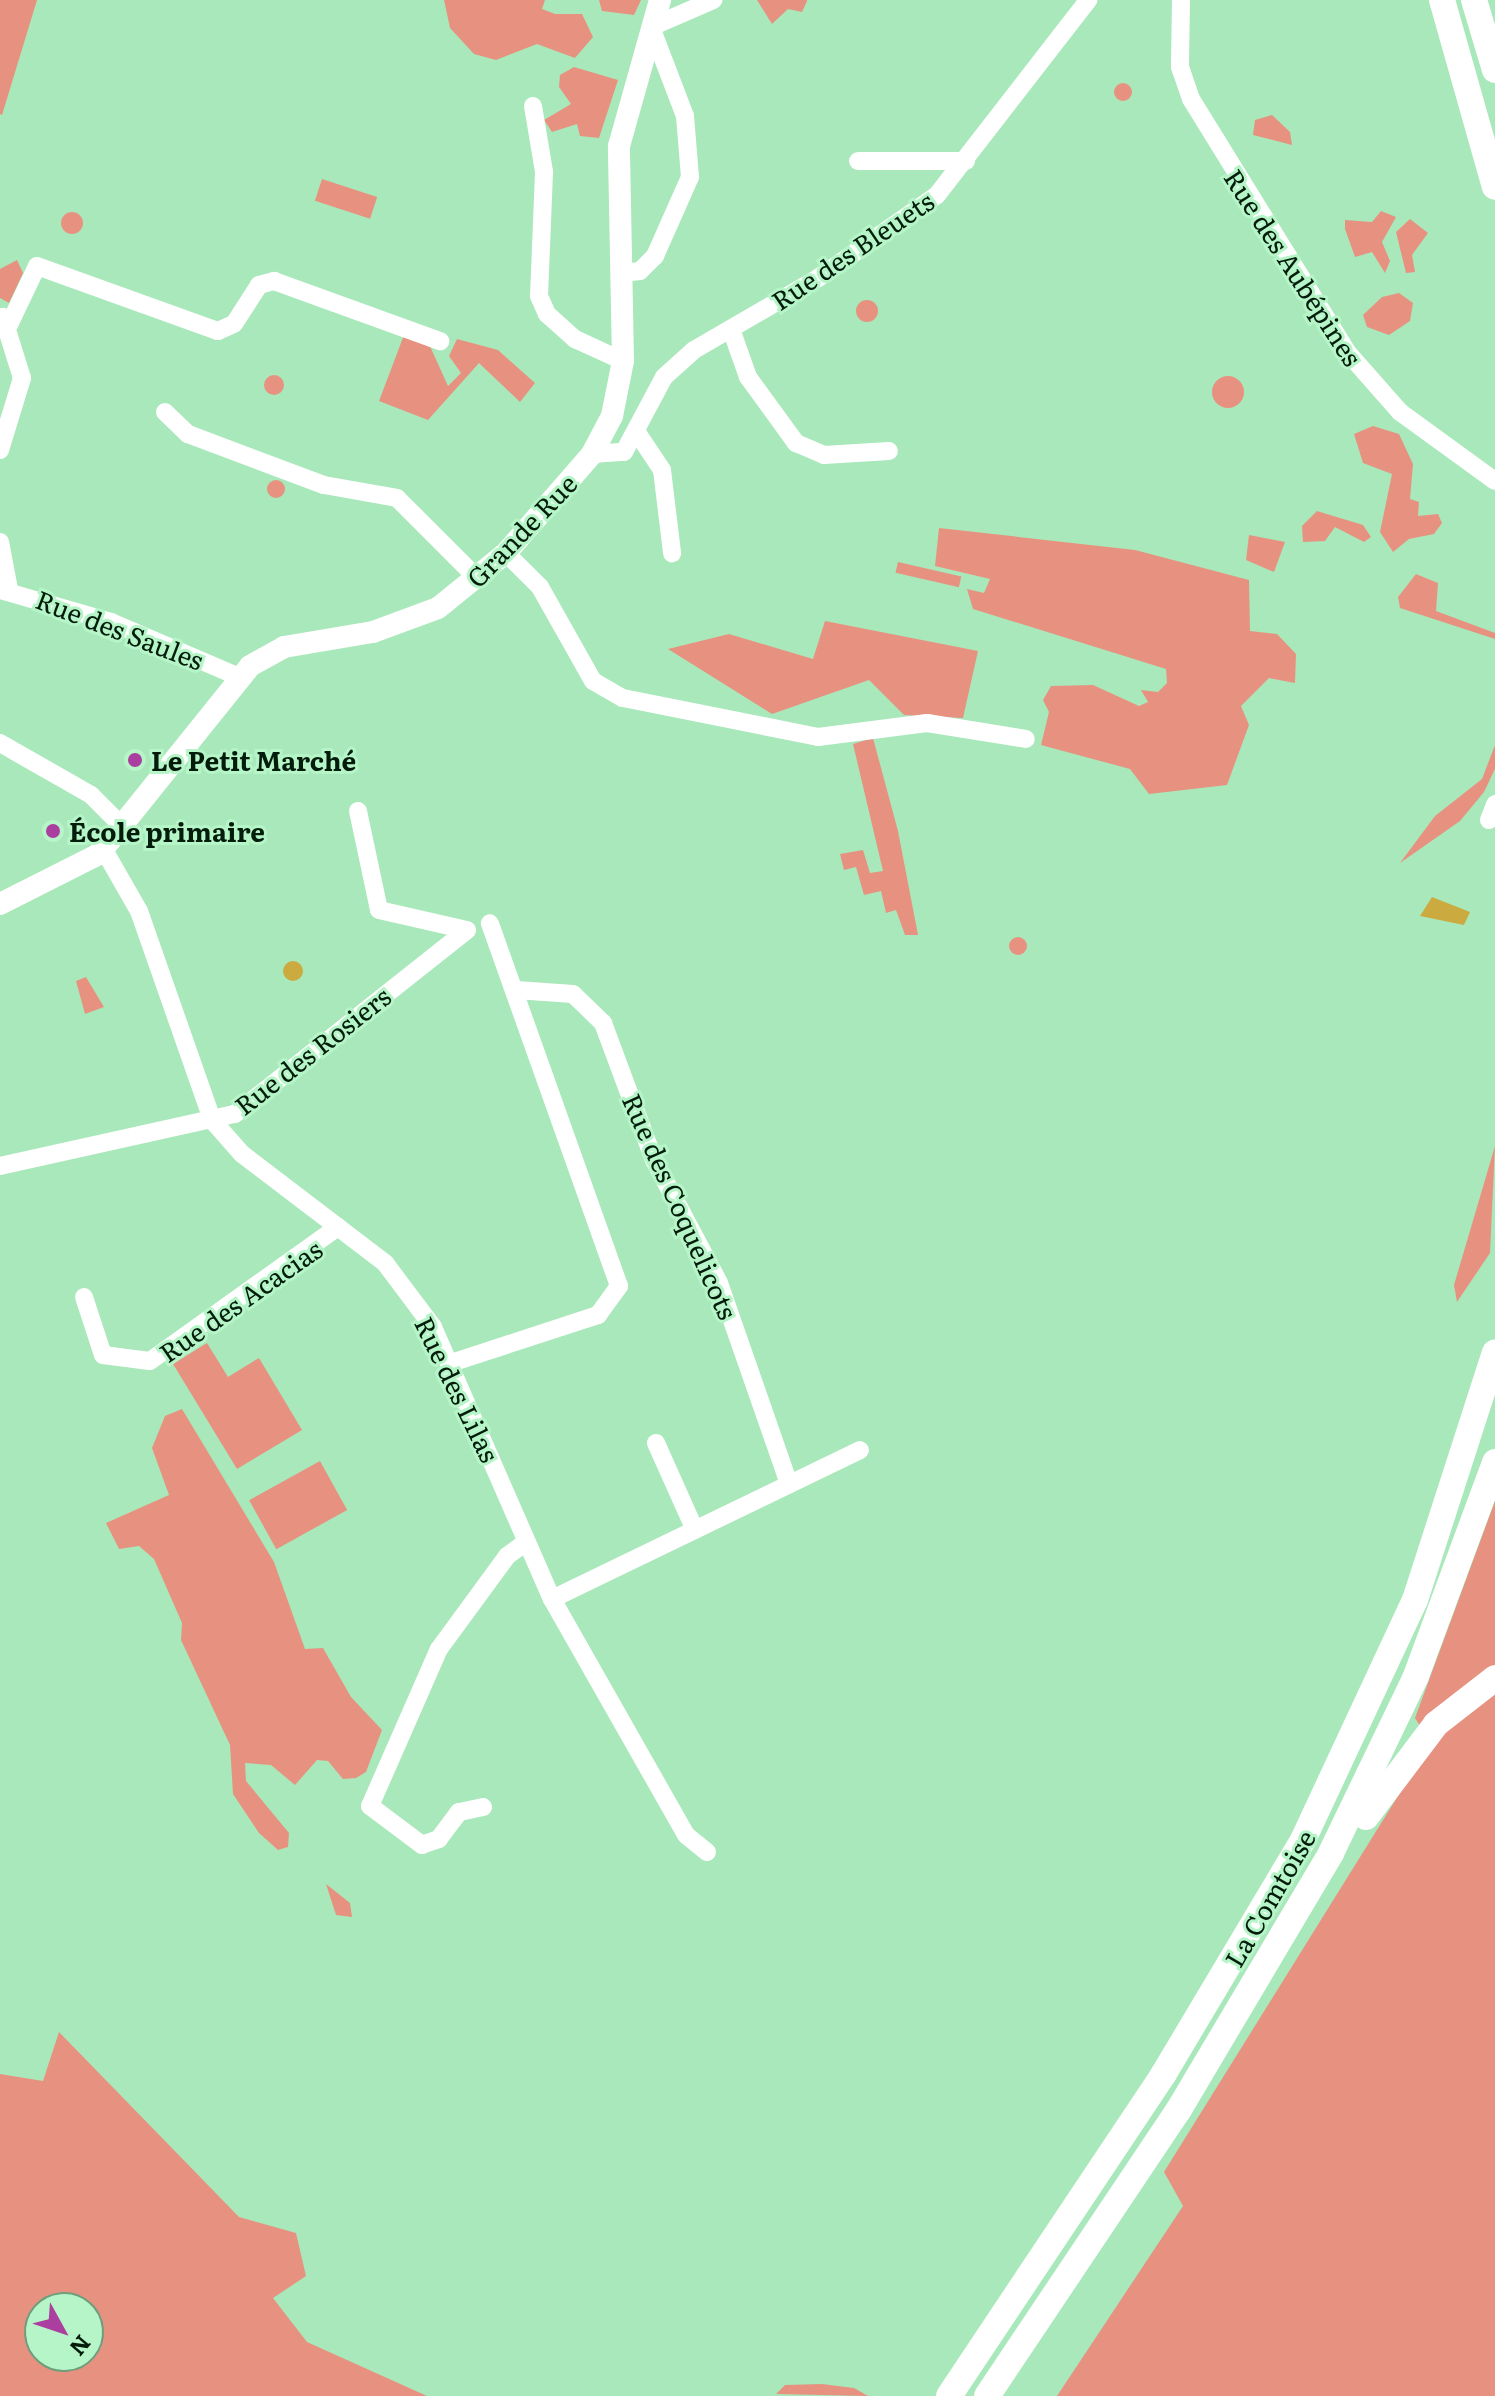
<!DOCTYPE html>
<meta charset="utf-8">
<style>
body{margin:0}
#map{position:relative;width:1495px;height:2396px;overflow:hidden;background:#a9e8ba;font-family:Literata,serif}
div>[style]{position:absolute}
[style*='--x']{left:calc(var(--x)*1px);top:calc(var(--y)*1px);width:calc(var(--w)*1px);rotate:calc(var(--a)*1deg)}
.green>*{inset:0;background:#e79280;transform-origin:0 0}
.round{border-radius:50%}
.water>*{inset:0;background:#cbab40}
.minor>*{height:18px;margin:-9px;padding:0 9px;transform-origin:9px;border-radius:9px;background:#fff}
.major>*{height:22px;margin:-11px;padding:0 11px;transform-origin:11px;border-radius:11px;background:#fff}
.highway>*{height:26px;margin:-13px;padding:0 13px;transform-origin:13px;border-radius:13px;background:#fff}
.dots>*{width:22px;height:22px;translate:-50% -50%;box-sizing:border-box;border:4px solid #b6f5c7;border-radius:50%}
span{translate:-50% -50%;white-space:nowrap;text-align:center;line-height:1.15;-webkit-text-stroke:6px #b6f5c7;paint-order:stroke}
.street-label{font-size:26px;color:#041c0c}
.poi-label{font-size:26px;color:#041c0c;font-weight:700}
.left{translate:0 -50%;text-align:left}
.north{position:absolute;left:24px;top:2292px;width:80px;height:80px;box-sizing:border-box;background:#b6f5c7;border:2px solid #6f9e7c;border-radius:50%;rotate:130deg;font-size:22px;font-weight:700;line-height:32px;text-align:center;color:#041c0c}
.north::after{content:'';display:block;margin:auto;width:28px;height:36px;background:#ab3f9f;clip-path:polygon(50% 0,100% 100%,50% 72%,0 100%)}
</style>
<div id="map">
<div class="green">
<div style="clip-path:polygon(0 0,37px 0,2px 115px,0 114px)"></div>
<div style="clip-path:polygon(444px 0,545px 0,542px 9px,555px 14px,582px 14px,593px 37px,575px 58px,537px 44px,496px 60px,474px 54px,450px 28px)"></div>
<div style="clip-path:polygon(599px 0,641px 0,634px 15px,602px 11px)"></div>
<div style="clip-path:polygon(757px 0,807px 0,807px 1px,802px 12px,788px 9px,772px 24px)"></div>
<div style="clip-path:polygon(574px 67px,618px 80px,599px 138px,580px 136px,577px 124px,552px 132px,544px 120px,571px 104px,559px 87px,560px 75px)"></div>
<div class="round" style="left:1114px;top:83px;width:18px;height:18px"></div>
<div style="clip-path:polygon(1272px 115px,1290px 132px,1292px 145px,1253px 135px,1255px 120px)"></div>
<div style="left:322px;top:179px;width:58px;height:23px;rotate:18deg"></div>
<div style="clip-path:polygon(1381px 211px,1396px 217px,1382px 242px,1390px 261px,1385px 273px,1372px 252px,1355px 257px,1345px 229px,1345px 220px,1372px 222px)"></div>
<div class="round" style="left:61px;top:212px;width:22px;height:22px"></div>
<div style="clip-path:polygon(1410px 219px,1428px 233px,1412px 255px,1415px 272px,1406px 273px,1396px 232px)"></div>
<div style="clip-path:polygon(17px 260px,23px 273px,9px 303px,0 298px,0 269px)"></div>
<div style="clip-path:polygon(1399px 293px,1413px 303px,1410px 321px,1389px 335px,1367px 327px,1363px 315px,1382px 297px)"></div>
<div class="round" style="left:856px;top:300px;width:22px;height:22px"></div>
<div style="clip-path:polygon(404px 335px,429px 344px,448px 386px,461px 373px,449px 356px,457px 339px,498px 350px,535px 383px,520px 402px,479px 363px,428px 420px,379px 401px)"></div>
<div class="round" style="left:264px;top:375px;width:20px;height:20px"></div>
<div class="round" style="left:1212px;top:376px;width:32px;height:32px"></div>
<div style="clip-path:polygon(1373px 426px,1399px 434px,1413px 464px,1410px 499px,1419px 502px,1418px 516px,1438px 514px,1442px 523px,1434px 534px,1409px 539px,1393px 552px,1380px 532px,1392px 474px,1363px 463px,1354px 434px)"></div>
<div class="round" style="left:267px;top:480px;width:18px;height:18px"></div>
<div style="clip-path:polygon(1317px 511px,1363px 525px,1371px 537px,1364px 542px,1335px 527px,1325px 541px,1303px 542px,1302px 526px)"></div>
<div style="clip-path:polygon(939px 528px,1135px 550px,1249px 580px,1250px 631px,1277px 634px,1296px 654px,1295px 683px,1269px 678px,1241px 706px,1249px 725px,1227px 785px,1149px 794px,1130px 769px,1041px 745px,1049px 712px,1043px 700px,1051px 686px,1093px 685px,1139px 706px,1148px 702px,1141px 690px,1158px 692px,1167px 683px,1166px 669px,973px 609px,967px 589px,984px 593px,990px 579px,935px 566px)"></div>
<div style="clip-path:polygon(1249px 535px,1285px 542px,1274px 572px,1246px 560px)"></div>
<div style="left:898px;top:562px;width:65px;height:11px;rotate:13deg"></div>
<div style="clip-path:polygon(1416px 574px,1438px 583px,1436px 611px,1495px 633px,1495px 639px,1400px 608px,1398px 597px)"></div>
<div style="clip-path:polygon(825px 621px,978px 651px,963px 718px,904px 715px,869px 680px,772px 714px,668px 649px,729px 634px,813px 659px)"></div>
<div style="clip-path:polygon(873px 738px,898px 831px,918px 935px,905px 935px,896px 910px,886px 913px,881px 891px,864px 895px,856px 867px,844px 870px,840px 854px,863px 850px,870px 873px,883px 871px,853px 744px)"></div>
<div style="clip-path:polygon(1495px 745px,1495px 769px,1484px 792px,1460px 821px,1400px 863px,1435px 816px,1482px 779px)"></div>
<div class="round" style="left:1009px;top:937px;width:18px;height:18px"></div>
<div style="clip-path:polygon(86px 977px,104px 1007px,85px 1014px,76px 981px)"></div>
<div style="clip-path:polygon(1495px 1146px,1490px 1253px,1457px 1302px,1454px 1285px)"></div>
<div style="clip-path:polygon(207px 1343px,228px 1377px,259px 1358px,302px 1430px,237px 1469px,173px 1364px)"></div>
<div style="clip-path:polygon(182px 1409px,274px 1562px,305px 1649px,323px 1648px,351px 1697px,382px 1730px,366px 1772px,356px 1778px,343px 1779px,328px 1761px,317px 1760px,295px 1785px,271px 1765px,245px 1763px,246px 1781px,289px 1833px,288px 1847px,278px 1850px,259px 1833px,233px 1794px,230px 1745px,181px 1640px,182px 1623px,154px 1559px,139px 1546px,119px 1549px,106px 1523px,169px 1495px,152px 1448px,165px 1416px)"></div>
<div style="left:320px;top:1461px;width:56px;height:81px;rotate:61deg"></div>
<div style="clip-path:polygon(1495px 1501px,1495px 2396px,1057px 2396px,1183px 2206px,1164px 2172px,1431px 1743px,1415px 1718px)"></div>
<div style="clip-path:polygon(326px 1884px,350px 1903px,352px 1917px,336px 1915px)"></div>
<div style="clip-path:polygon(evenodd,59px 2032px,239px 2217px,296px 2233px,306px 2276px,273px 2298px,307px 2342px,427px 2396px,0 2396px,0 2074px,43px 2081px,59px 2032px,40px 2308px,88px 2308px,88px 2356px,40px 2356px,40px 2308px)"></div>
<div style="clip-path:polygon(822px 2384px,854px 2388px,868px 2396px,776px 2394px,785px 2385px)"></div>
</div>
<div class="water">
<div style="clip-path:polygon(1432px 897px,1470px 912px,1464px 925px,1420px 916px)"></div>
<div class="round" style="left:283px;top:961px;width:20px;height:20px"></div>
</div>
<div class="minor">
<div style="--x:1181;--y:0;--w:67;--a:90.9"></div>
<div style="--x:1180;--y:67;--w:34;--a:71"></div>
<div style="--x:1191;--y:99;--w:299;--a:58.3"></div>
<div style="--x:1348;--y:353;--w:79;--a:48.6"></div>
<div style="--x:1400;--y:412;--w:117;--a:36"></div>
<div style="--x:533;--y:106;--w:67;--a:80.5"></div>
<div style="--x:544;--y:172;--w:124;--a:92.3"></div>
<div style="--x:539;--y:296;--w:20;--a:66"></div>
<div style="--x:547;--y:314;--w:38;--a:42"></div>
<div style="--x:575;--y:339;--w:53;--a:24.6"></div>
<div style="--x:858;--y:161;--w:108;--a:0"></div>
<div style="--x:621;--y:273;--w:19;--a:-6"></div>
<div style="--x:640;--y:271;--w:21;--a:-45"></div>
<div style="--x:655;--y:256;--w:86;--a:-66.1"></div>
<div style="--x:690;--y:177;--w:61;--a:-94.7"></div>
<div style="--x:685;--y:116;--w:95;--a:-110.9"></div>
<div style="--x:651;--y:27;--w:68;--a:-23.5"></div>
<div style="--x:9;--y:325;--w:65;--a:-64.6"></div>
<div style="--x:37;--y:266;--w:192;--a:19.8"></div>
<div style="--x:218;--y:331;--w:17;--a:-24"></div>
<div style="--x:234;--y:324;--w:46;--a:-57.3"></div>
<div style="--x:259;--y:285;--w:16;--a:-15"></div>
<div style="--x:274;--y:281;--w:177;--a:19.9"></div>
<div style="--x:731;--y:329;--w:51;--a:70.5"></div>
<div style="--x:748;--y:377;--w:82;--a:54"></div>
<div style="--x:796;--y:443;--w:30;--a:23"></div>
<div style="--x:824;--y:455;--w:65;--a:-3.5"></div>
<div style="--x:165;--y:412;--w:32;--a:44"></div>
<div style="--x:188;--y:434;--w:145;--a:20.6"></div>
<div style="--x:324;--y:485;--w:74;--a:10.1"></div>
<div style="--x:397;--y:498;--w:115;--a:45"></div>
<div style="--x:638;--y:434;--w:43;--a:56.3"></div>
<div style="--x:662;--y:470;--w:84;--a:83.1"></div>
<div style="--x:0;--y:450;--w:75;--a:-73"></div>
<div style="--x:22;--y:378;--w:64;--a:-107.3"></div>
<div style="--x:592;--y:454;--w:32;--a:-4"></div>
<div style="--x:624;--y:452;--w:85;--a:-61.9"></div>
<div style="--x:664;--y:377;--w:40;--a:-42"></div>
<div style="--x:694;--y:350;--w:143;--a:-30.1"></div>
<div style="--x:818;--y:278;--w:145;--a:-34.9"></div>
<div style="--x:937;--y:195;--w:247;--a:-52.2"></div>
<div style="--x:0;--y:542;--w:48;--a:79.2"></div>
<div style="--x:506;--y:553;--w:48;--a:45"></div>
<div style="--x:540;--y:587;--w:108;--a:60.6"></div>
<div style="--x:593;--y:681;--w:34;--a:30"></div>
<div style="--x:623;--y:698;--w:199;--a:11.3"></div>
<div style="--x:818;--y:737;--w:110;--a:-7.3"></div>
<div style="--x:927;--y:723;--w:100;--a:9.2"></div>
<div style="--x:0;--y:590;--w:116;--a:16.1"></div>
<div style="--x:111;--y:622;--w:137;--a:23.2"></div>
<div style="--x:0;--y:743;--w:105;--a:29.7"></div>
<div style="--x:91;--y:795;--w:44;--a:45"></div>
<div style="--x:358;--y:811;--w:101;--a:78"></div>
<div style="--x:379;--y:910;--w:90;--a:12.8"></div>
<div style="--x:1489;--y:820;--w:17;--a:-69"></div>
<div style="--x:100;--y:843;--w:78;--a:60.2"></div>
<div style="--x:139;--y:911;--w:221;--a:70.7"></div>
<div style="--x:212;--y:1120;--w:45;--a:48.6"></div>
<div style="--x:242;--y:1154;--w:180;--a:37.3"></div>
<div style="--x:385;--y:1263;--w:80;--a:53.1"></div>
<div style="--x:433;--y:1327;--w:297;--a:66.4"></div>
<div style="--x:552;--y:1599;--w:271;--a:60.4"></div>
<div style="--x:686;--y:1835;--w:27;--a:39"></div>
<div style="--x:516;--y:990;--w:57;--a:4"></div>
<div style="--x:573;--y:994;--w:42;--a:44"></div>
<div style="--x:603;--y:1023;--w:146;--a:69.6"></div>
<div style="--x:654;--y:1160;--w:139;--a:62.1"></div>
<div style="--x:719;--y:1283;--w:213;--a:70.8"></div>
<div style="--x:0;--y:1166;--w:241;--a:-12.5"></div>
<div style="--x:235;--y:1114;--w:296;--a:-38.4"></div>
<div style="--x:84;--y:1297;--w:61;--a:71.9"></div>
<div style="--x:103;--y:1355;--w:47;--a:7.3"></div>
<div style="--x:150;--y:1361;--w:231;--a:-35.5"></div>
<div style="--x:451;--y:1363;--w:155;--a:-18.1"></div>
<div style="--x:598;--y:1315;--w:36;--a:-54"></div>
<div style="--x:619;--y:1286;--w:385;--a:-109.6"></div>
<div style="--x:656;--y:1443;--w:95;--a:65.9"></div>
<div style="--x:552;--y:1599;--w:342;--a:-25.8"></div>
<div style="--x:483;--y:1807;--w:25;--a:168"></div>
<div style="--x:459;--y:1812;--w:34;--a:127"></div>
<div style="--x:439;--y:1839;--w:18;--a:161"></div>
<div style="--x:422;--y:1845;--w:65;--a:-143.1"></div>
<div style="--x:370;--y:1806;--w:171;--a:-66.3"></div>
<div style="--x:439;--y:1649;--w:115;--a:-53.8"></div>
<div style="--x:507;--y:1556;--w:22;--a:-36"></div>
</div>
<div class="major">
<div style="--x:0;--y:904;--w:111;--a:-26.8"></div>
<div style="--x:99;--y:854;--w:241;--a:-51.2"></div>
<div style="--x:250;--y:666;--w:39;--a:-29"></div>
<div style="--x:284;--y:647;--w:90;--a:-9.6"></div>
<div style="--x:373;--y:632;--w:69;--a:-20.3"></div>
<div style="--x:438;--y:608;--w:87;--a:-39"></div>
<div style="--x:506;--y:553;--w:131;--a:-49"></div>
<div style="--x:592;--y:454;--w:43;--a:-62.2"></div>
<div style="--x:612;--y:416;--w:56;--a:-78.7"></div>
<div style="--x:623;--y:361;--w:215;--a:-91.1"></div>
<div style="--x:619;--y:146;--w:152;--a:-74.3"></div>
</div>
<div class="highway">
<div style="--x:1442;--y:0;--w:194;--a:74.2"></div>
<div style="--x:1474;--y:0;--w:73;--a:73.3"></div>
<div style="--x:1366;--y:1817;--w:116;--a:-53"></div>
<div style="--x:1436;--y:1724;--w:75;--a:-37.9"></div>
<div style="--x:949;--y:2396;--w:386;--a:-56.3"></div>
<div style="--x:1163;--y:2075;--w:274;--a:-59.2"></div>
<div style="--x:1303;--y:1840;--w:265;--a:-65"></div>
<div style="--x:1415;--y:1600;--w:260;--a:-72.1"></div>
<div style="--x:987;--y:2396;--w:343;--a:-56.2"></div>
<div style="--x:1178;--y:2111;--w:300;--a:-59.3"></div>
<div style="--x:1331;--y:1853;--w:196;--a:-64.3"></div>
<div style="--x:1416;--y:1676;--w:228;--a:-69.7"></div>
</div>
<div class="dots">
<div style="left:135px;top:760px;background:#ab3f9f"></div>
<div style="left:53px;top:831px;background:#ab3f9f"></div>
</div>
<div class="street-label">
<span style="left:852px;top:250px;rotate:-34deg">Rue des Bleuets</span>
<span style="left:1294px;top:267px;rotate:57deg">Rue des Aubépines</span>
<span style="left:521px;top:530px;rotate:-46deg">Grande Rue</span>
<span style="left:120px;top:629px;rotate:21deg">Rue des Saules</span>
<span style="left:312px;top:1050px;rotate:-38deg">Rue des Rosiers</span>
<span style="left:681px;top:1206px;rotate:66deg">Rue des Coquelicots</span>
<span style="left:240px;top:1300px;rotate:-35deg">Rue des Acacias</span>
<span style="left:458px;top:1389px;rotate:64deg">Rue des Lilas</span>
<span style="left:1269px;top:1898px;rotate:-60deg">La Comtoise</span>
</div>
<div class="poi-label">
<span class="left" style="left:151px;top:760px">Le Petit Marché</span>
<span class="left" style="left:69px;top:831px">École primaire</span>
</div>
<div class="north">N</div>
</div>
